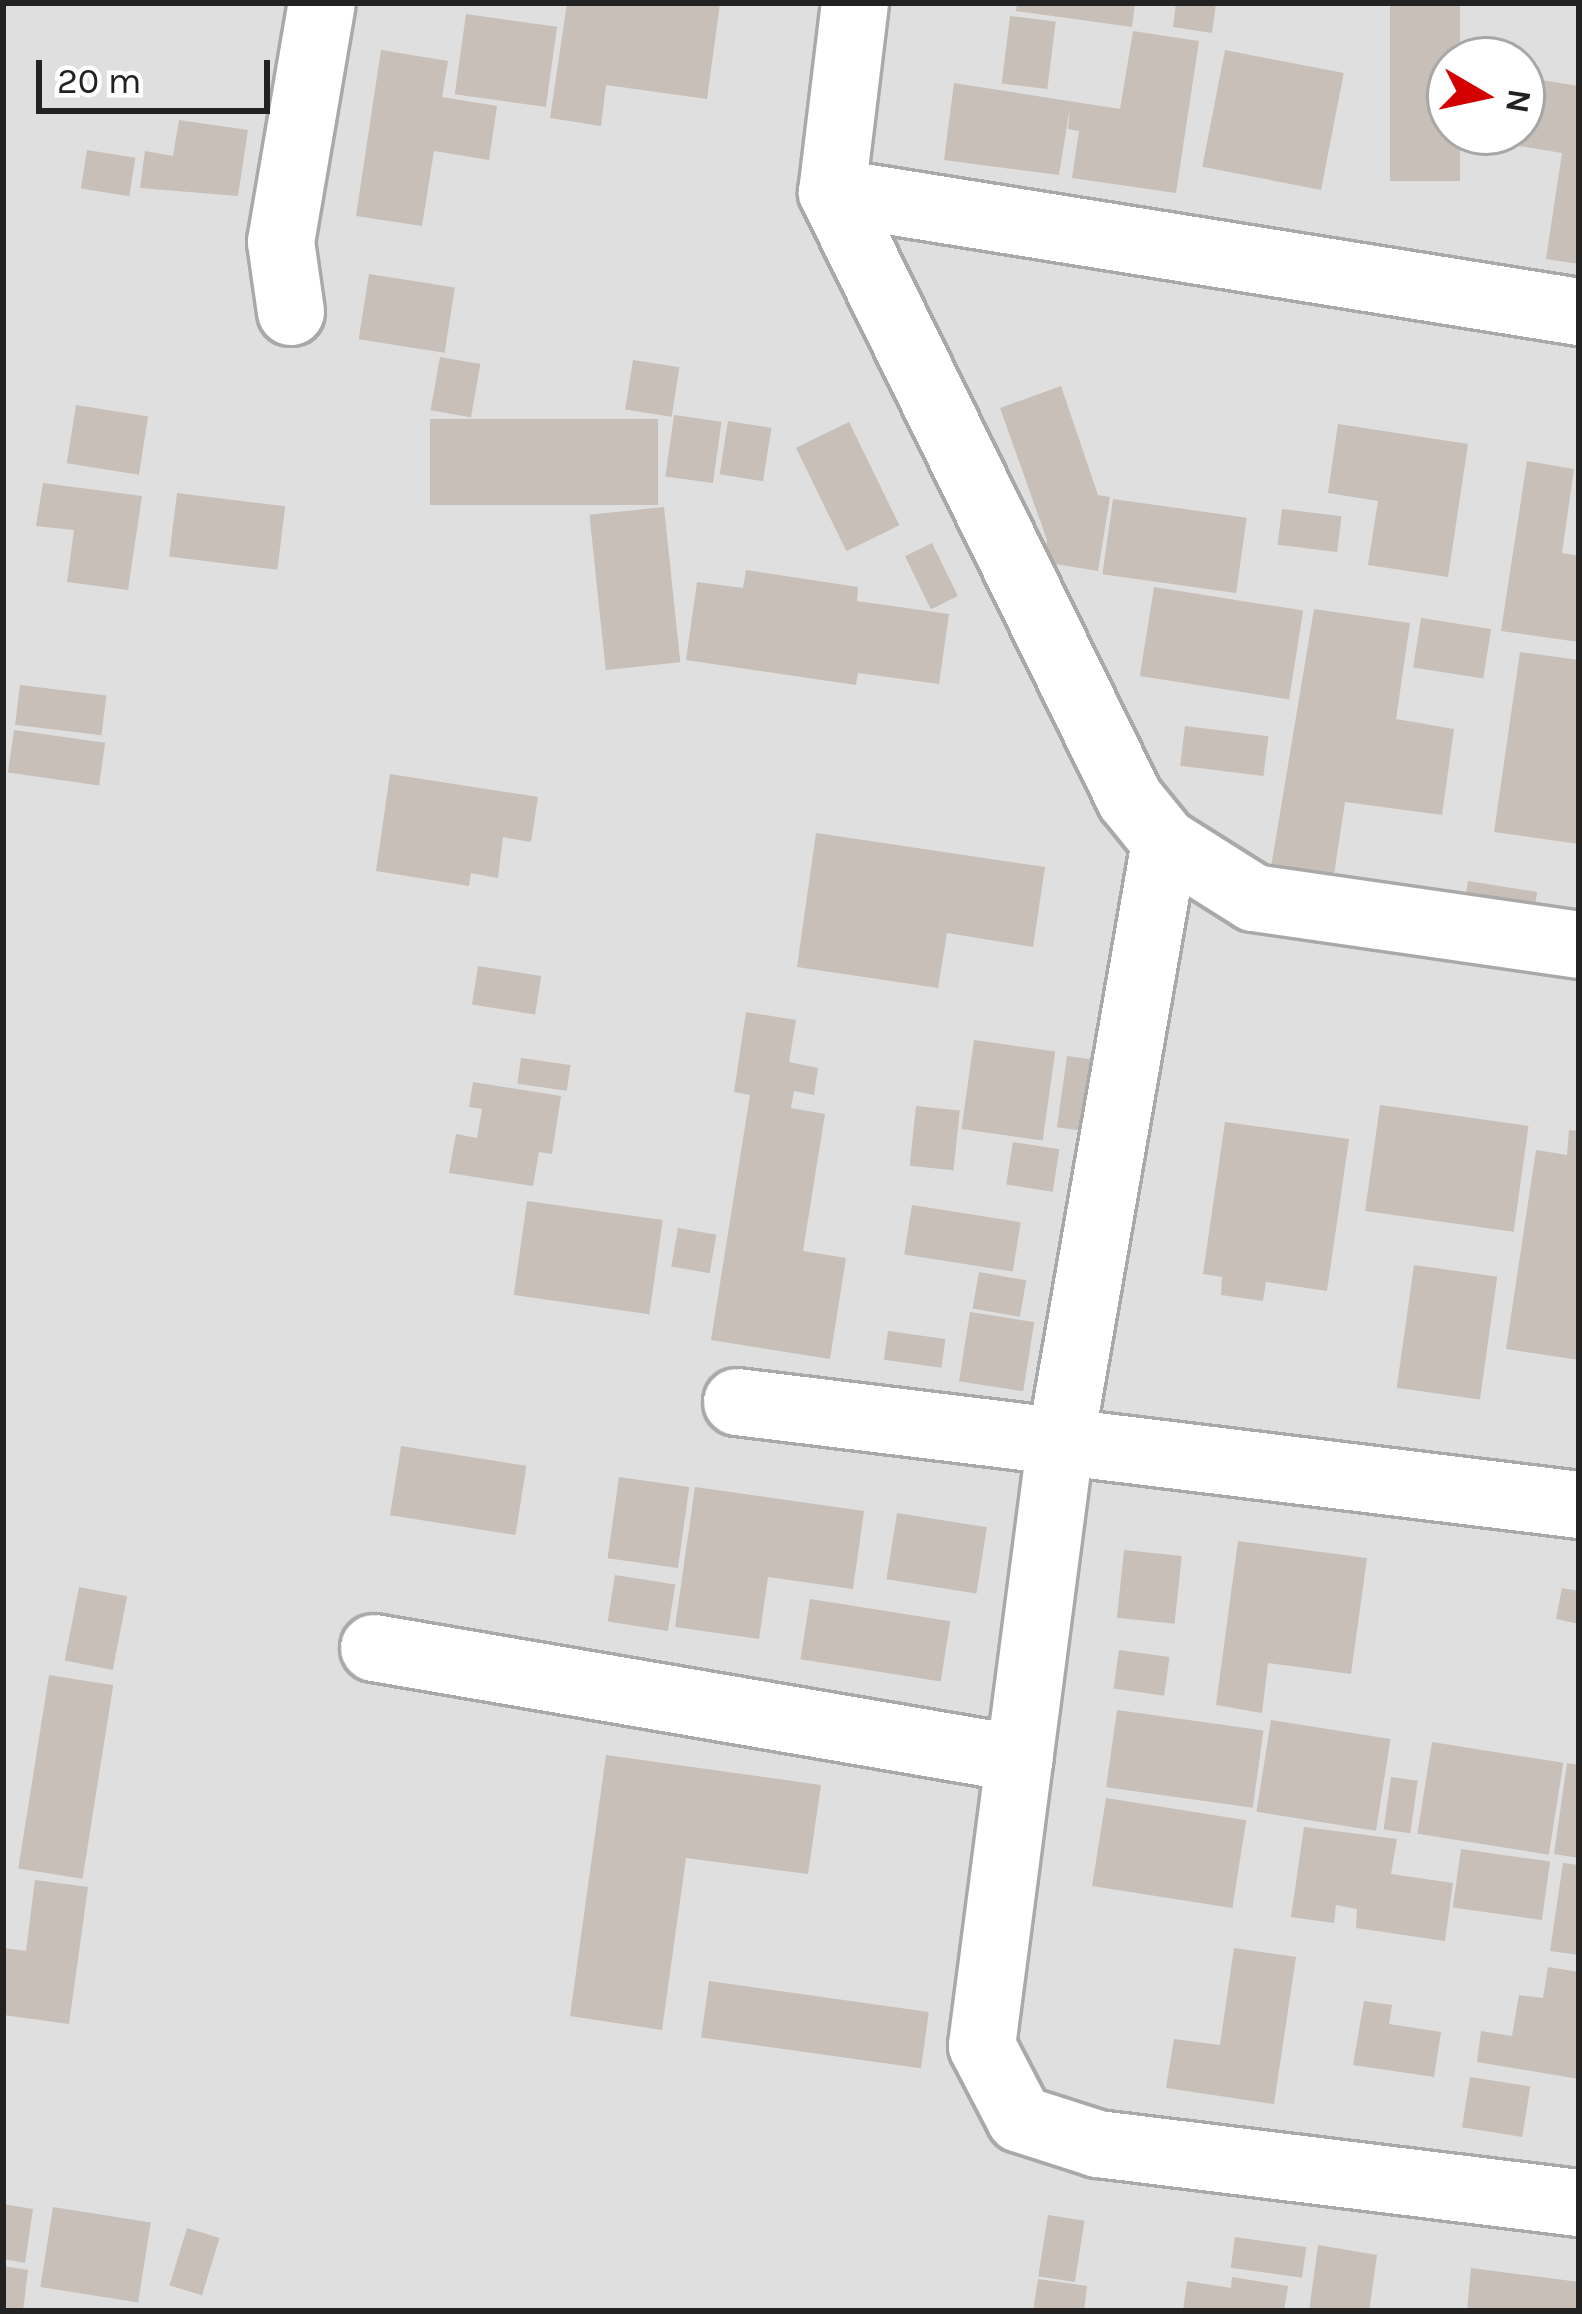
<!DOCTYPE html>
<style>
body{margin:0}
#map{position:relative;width:1582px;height:2314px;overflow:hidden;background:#f2efe9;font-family:Karla,sans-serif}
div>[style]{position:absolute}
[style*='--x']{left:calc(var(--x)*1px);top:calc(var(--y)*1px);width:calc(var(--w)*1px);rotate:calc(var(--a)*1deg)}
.residential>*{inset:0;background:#e0dfdf}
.building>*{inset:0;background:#c7bfb8;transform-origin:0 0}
.roads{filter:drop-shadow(3px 0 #a9a9a9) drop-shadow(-3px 0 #a9a9a9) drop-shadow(0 3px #a9a9a9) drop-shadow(0 -3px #a9a9a9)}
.minor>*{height:66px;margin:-33px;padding:0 33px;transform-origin:33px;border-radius:33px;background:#fff}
span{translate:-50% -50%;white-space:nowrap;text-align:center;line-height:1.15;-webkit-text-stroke:9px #fff;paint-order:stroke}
.frame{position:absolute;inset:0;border:6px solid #222;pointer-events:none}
.north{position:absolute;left:1426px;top:36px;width:120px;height:120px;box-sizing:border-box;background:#fff;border:3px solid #a7a7a7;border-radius:50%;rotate:99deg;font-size:33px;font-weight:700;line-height:48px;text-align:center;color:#222}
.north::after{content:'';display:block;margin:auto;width:42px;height:54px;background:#d40000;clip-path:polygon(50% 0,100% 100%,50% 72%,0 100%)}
.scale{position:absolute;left:36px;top:60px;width:234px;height:54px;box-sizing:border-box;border:6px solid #222;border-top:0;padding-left:15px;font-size:36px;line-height:42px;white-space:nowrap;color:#222;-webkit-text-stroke:9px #fff;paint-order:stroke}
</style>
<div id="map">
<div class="residential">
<div style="clip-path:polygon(evenodd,3px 3px,1579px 3px,1579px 2311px,3px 2311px,3px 3px,1450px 60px,1522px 60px,1522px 132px,1450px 132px,1450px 60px)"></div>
</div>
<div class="building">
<div style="clip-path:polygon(567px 3px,720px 3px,707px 99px,606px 85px,601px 126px,550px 118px)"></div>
<div style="clip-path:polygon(1017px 3px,1135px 3px,1132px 27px,1016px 11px)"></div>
<div style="clip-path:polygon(1176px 3px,1216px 3px,1212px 33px,1173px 27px)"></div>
<div style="left:1390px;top:3px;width:70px;height:178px"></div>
<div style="left:466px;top:14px;width:92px;height:81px;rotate:8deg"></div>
<div style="left:1010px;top:16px;width:46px;height:68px;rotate:7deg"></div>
<div style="clip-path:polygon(1133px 31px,1199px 41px,1176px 193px,1072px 178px,1079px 131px,1068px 129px,1070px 107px,1059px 175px,944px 160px,954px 83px,1120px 109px)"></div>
<div style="clip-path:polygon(381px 50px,448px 61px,442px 97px,497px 106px,489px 160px,434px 151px,422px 226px,356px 216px)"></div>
<div style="left:1225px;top:50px;width:121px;height:119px;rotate:11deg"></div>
<div style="clip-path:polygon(1529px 78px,1579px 86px,1579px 264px,1546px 259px,1562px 153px,1519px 146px)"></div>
<div style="clip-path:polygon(179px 120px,248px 130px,238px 196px,140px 188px,145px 151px,173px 156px)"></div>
<div style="left:87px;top:150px;width:49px;height:39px;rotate:9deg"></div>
<div style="left:369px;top:274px;width:87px;height:66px;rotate:9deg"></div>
<div style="left:440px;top:357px;width:41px;height:54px;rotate:10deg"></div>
<div style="left:633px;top:360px;width:47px;height:50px;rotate:9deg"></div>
<div style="clip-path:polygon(1061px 386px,1098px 495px,1110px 497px,1098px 571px,1043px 562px,1047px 540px,1000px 408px)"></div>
<div style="left:76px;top:405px;width:73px;height:59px;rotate:9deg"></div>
<div style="left:674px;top:415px;width:48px;height:62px;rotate:8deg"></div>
<div style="left:658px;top:419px;width:86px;height:228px;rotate:90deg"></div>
<div style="left:728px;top:421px;width:44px;height:54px;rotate:9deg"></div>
<div style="left:849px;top:422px;width:115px;height:59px;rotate:64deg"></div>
<div style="clip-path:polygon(1338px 424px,1468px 444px,1448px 577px,1368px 565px,1378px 501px,1328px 493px)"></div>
<div style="clip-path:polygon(1527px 461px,1574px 469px,1562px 553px,1579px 556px,1579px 642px,1501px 631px)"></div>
<div style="clip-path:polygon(43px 483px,142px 496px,128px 590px,67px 582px,74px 530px,36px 526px)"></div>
<div style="left:177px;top:493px;width:109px;height:64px;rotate:7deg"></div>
<div style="left:1113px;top:499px;width:135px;height:76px;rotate:8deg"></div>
<div style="left:664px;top:507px;width:156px;height:75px;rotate:84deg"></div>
<div style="left:1282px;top:509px;width:60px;height:36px;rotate:7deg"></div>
<div style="left:932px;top:543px;width:59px;height:30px;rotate:64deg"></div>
<div style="clip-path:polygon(746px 570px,858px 587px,857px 601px,949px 614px,939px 684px,858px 673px,856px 685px,686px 660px,697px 582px,743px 588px)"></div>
<div style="left:1154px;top:587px;width:151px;height:90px;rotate:9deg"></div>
<div style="clip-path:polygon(1314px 609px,1410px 623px,1396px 719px,1454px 729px,1442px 815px,1345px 802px,1332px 888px,1269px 879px)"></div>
<div style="left:1421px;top:618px;width:71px;height:50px;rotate:9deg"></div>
<div style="clip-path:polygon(1520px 652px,1579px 660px,1579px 844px,1494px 832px)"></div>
<div style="left:20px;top:685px;width:87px;height:40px;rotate:7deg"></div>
<div style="left:1185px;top:726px;width:84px;height:40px;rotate:7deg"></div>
<div style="left:14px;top:730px;width:92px;height:43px;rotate:8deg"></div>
<div style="clip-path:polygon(390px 774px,538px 797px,531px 842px,503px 837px,498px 878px,471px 873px,469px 886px,376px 871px)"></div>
<div style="clip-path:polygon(816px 833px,1045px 867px,1033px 947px,947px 933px,938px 988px,797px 967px)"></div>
<div style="left:1468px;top:881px;width:70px;height:40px;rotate:9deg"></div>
<div style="left:478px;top:966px;width:64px;height:39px;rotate:9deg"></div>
<div style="clip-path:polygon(746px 1012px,796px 1020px,789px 1062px,818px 1068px,814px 1095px,794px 1091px,791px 1108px,825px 1114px,803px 1251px,846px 1258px,830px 1359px,711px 1340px,750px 1095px,734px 1092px)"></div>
<div style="left:974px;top:1040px;width:82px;height:90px;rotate:8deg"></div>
<div style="left:1067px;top:1056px;width:29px;height:72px;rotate:8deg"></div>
<div style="left:521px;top:1058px;width:50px;height:26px;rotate:8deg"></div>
<div style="clip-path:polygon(473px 1082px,561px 1096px,552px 1154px,539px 1152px,533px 1186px,449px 1173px,456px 1134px,477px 1138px,482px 1109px,469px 1107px)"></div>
<div style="left:1380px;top:1105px;width:150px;height:107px;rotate:8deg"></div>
<div style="left:916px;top:1106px;width:44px;height:60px;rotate:6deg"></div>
<div style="clip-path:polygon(1225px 1122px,1349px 1139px,1327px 1291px,1266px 1282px,1263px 1301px,1221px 1295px,1222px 1277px,1203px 1274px)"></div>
<div style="clip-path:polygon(1569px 1130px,1579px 1131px,1579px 1360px,1506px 1349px,1536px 1150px,1567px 1155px)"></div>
<div style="left:1013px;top:1142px;width:47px;height:43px;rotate:9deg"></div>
<div style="left:527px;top:1201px;width:137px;height:95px;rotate:8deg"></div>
<div style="left:912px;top:1205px;width:110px;height:50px;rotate:9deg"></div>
<div style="left:678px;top:1228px;width:39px;height:39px;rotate:10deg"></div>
<div style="left:1414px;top:1265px;width:84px;height:124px;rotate:8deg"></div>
<div style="left:979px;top:1272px;width:48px;height:37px;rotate:10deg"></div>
<div style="left:970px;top:1312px;width:65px;height:70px;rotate:9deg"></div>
<div style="left:888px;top:1331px;width:58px;height:29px;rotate:8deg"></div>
<div style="left:401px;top:1446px;width:127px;height:70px;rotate:9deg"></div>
<div style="left:619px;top:1477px;width:71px;height:82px;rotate:8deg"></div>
<div style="clip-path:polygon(695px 1487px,864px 1511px,853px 1589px,768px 1577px,759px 1639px,675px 1627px)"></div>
<div style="left:897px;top:1513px;width:91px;height:67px;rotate:9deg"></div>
<div style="clip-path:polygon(1238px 1541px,1367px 1558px,1351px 1674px,1268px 1663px,1262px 1713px,1216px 1705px)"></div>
<div style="left:1124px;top:1550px;width:58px;height:68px;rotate:6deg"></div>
<div style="left:615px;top:1575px;width:61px;height:47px;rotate:9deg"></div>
<div style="left:79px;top:1587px;width:49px;height:75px;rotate:11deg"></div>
<div style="clip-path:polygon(1562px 1588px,1579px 1591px,1579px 1624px,1556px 1619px)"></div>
<div style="left:810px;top:1599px;width:142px;height:61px;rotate:9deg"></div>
<div style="left:1119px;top:1650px;width:51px;height:39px;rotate:8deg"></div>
<div style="left:49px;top:1675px;width:65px;height:196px;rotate:9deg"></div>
<div style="left:1117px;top:1710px;width:148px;height:78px;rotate:8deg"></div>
<div style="left:1271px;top:1720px;width:121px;height:93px;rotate:9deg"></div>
<div style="left:1432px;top:1742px;width:133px;height:93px;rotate:9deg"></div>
<div style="clip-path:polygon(606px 1755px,821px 1785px,808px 1874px,686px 1858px,662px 2030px,570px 2016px)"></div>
<div style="clip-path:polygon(1567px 1763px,1579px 1765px,1579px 1858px,1554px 1854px)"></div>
<div style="left:1391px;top:1777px;width:27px;height:53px;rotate:8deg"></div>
<div style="left:1106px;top:1798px;width:142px;height:89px;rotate:9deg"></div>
<div style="clip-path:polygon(1304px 1827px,1397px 1839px,1391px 1874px,1453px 1883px,1445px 1941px,1356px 1928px,1357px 1909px,1336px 1905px,1334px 1923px,1291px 1917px)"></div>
<div style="left:1461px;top:1849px;width:90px;height:59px;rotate:8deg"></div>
<div style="clip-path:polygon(1563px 1863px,1579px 1865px,1579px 1955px,1550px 1951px)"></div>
<div style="clip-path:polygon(35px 1880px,88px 1887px,69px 2024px,3px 2015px,3px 1948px,26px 1951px)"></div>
<div style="clip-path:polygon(1234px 1948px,1296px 1957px,1274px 2104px,1166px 2088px,1174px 2039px,1220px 2045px)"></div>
<div style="clip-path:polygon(1548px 1967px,1579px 1972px,1579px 2079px,1477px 2062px,1481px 2031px,1512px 2036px,1519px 1995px,1543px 1998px)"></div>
<div style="left:709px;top:1981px;width:222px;height:57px;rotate:8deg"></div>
<div style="clip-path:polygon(1364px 2001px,1392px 2005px,1389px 2024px,1441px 2032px,1434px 2077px,1353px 2065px)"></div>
<div style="left:1470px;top:2077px;width:61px;height:51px;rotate:9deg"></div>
<div style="clip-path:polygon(3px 2204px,33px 2209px,25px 2263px,3px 2259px)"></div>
<div style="left:53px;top:2207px;width:99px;height:81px;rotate:9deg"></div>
<div style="left:1048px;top:2215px;width:37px;height:62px;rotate:9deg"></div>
<div style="left:187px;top:2228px;width:34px;height:60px;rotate:17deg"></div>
<div style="left:1235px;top:2237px;width:72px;height:31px;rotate:8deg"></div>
<div style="clip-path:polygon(1318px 2245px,1377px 2255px,1369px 2311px,1309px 2311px)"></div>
<div style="clip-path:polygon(3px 2266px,28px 2270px,23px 2311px,3px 2311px)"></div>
<div style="clip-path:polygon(1471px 2268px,1579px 2282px,1576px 2311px,1467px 2311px)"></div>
<div style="clip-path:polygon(1232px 2277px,1288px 2286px,1284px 2311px,1183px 2311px,1187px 2281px,1231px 2288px)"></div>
<div style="clip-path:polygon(1038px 2279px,1087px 2286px,1084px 2311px,1033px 2311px)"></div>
</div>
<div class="roads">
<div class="minor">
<div style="--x:855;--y:3;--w:190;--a:96.9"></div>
<div style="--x:832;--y:192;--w:676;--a:63.85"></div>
<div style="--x:1130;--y:799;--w:55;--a:50.9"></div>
<div style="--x:1165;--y:842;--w:105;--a:32.2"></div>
<div style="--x:1254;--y:898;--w:328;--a:8.2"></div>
<div style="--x:832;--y:192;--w:757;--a:9.13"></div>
<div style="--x:291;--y:312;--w:71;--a:-98.1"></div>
<div style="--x:281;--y:242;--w:242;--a:-80.3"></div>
<div style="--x:1165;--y:842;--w:606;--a:99.88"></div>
<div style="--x:1061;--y:1439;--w:612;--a:97.42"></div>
<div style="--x:982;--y:2046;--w:82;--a:62.5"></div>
<div style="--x:1020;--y:2119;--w:82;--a:17.8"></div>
<div style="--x:1098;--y:2144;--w:485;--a:7"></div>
<div style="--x:737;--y:1402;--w:848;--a:6.97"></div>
<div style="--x:374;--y:1648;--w:655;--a:9.75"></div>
</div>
</div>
<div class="frame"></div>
<div class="north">N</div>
<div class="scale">20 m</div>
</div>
